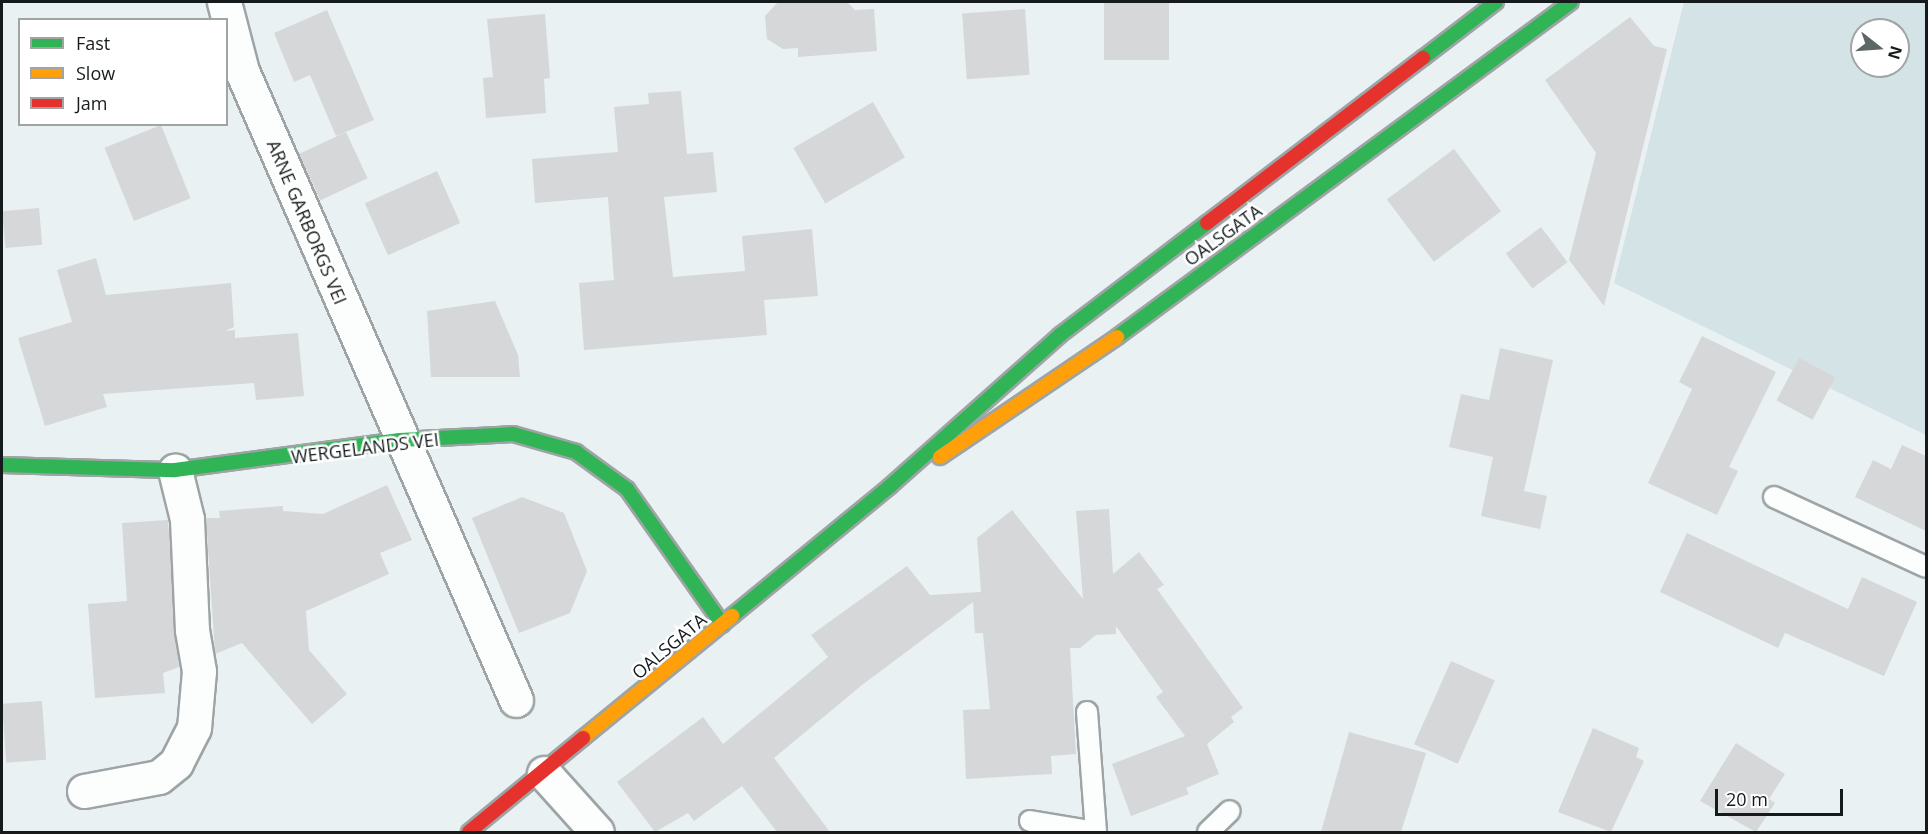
<!DOCTYPE html>
<style>
body{margin:0}
#map{position:relative;width:1928px;height:834px;overflow:hidden;background:#e9f1f3;font-family:"Open Sans",sans-serif}
div>[style]{position:absolute}
[style*='--x']{left:calc(var(--x)*1px);top:calc(var(--y)*1px);width:calc(var(--w)*1px);rotate:calc(var(--a)*1deg)}
.built>*{inset:0;background:#d3e3e6}
.building>*{inset:0;background:#d6d7d9;transform-origin:0 0}
.roads{filter:drop-shadow(2px 0 #9ea4a5) drop-shadow(-2px 0 #9ea4a5) drop-shadow(0 2px #9ea4a5) drop-shadow(0 -2px #9ea4a5)}
.lane>*{height:20px;margin:-10px;padding:0 10px;transform-origin:10px;border-radius:10px;background:#fcfdfd}
.street>*{height:33px;margin:-16.5px;padding:0 16.5px;transform-origin:16.5px;border-radius:16.5px;background:#fcfdfd}
.fast>*{height:14px;margin:-7px;padding:0 7px;transform-origin:7px;border-radius:7px;background:#30b455}
.slow>*{height:14px;margin:-7px;padding:0 7px;transform-origin:7px;border-radius:7px;background:#ff9f0a}
.jam>*{height:14px;margin:-7px;padding:0 7px;transform-origin:7px;border-radius:7px;background:#e5322d}
span{translate:-50% -50%;white-space:nowrap;text-align:center;line-height:1.15;-webkit-text-stroke:5px #fff;paint-order:stroke}
.street-label{font-size:18px;color:#151b1c}
.frame{position:absolute;inset:0;border:3px solid #151b1c;pointer-events:none}
.legend{position:absolute;left:18px;top:18px;width:210px;height:108px;box-sizing:border-box;background:#fff;border:2px solid #a1a4a4;margin:0;padding:8px 10px;list-style:none;font-size:18px;color:#151b1c}
.legend li{display:flex;align-items:center;gap:12px;height:30px}
.legend b{width:30px;border:2px solid #a1a4a4}
.north{position:absolute;left:1850px;top:18px;width:60px;height:60px;box-sizing:border-box;background:#fff;border:2px solid #a1a4a4;border-radius:50%;rotate:107deg;font-size:16px;font-weight:700;line-height:24px;text-align:center;color:#151b1c}
.north::after{content:'';display:block;margin:auto;width:21px;height:27px;background:#5f6667;clip-path:polygon(50% 0,100% 100%,50% 72%,0 100%)}
.scale{position:absolute;left:1715px;top:789px;width:128px;height:27px;box-sizing:border-box;border:3px solid #151b1c;border-top:0;padding-left:8px;font-size:18px;line-height:21px;white-space:nowrap;color:#151b1c;-webkit-text-stroke:4px #fff;paint-order:stroke}
</style>
<div id="map">
<div class="built">
<div style="clip-path:polygon(evenodd,1684px 2px,1926px 2px,1926px 435px,1614px 283px,1684px 2px,1862px 30px,1898px 30px,1898px 66px,1862px 66px,1862px 30px)"></div>
</div>
<div class="building">
<div style="clip-path:polygon(778px 2px,847px 2px,855px 10px,874px 9px,877px 51px,798px 57px,798px 48px,783px 49px,767px 39px,765px 16px)"></div>
<div style="left:1104px;top:2px;width:65px;height:58px"></div>
<div style="left:1025px;top:9px;width:66px;height:63px;rotate:86deg"></div>
<div style="clip-path:polygon(327px 10px,374px 120px,336px 136px,310px 75px,294px 82px,274px 33px)"></div>
<div style="clip-path:polygon(545px 14px,550px 78px,544px 79px,546px 113px,486px 118px,483px 78px,493px 77px,487px 19px)"></div>
<div style="clip-path:polygon(1630px 17px,1654px 46px,1667px 49px,1604px 306px,1569px 260px,1596px 153px,1545px 80px)"></div>
<div style="clip-path:polygon(681px 91px,687px 154px,713px 152px,717px 192px,664px 197px,673px 277px,745px 271px,742px 236px,812px 229px,818px 296px,764px 300px,767px 335px,584px 350px,579px 283px,614px 280px,608px 197px,535px 203px,532px 159px,618px 152px,614px 107px,649px 104px,648px 93px)"></div>
<div style="left:873px;top:102px;width:64px;height:92px;rotate:60deg"></div>
<div style="left:161px;top:125px;width:79px;height:61px;rotate:68deg"></div>
<div style="left:346px;top:132px;width:51px;height:52px;rotate:65deg"></div>
<div style="left:1454px;top:149px;width:78px;height:84px;rotate:53deg"></div>
<div style="left:437px;top:171px;width:57px;height:79px;rotate:66deg"></div>
<div style="left:39px;top:208px;width:37px;height:37px;rotate:85deg"></div>
<div style="left:1541px;top:227px;width:44px;height:44px;rotate:53deg"></div>
<div style="clip-path:polygon(96px 258px,106px 295px,231px 283px,234px 327px,225px 331px,235px 330px,235px 338px,298px 333px,304px 396px,256px 400px,254px 383px,103px 394px,107px 407px,45px 426px,18px 338px,72px 322px,57px 270px)"></div>
<div style="clip-path:polygon(495px 301px,518px 355px,520px 377px,431px 377px,427px 311px)"></div>
<div style="clip-path:polygon(1702px 336px,1776px 372px,1729px 467px,1738px 471px,1717px 515px,1648px 483px,1692px 389px,1679px 382px)"></div>
<div style="clip-path:polygon(1500px 348px,1553px 360px,1524px 491px,1547px 496px,1540px 529px,1481px 516px,1493px 457px,1449px 447px,1461px 394px,1489px 400px)"></div>
<div style="left:1799px;top:358px;width:41px;height:48px;rotate:28deg"></div>
<div style="clip-path:polygon(1902px 445px,1926px 456px,1926px 531px,1855px 497px,1873px 460px,1891px 469px)"></div>
<div style="clip-path:polygon(387px 485px,412px 540px,380px 553px,389px 574px,306px 611px,309px 650px,347px 694px,312px 724px,242px 643px,215px 654px,206px 518px,220px 518px,219px 511px,283px 506px,283px 511px,323px 514px)"></div>
<div style="clip-path:polygon(522px 497px,564px 513px,587px 571px,570px 613px,519px 633px,472px 518px)"></div>
<div style="clip-path:polygon(1109px 509px,1113px 574px,1139px 552px,1164px 585px,1157px 589px,1243px 708px,1231px 717px,1234px 722px,1207px 744px,1219px 774px,1186px 788px,1189px 794px,1131px 816px,1112px 764px,1185px 736px,1156px 697px,1163px 692px,1116px 626px,1116px 634px,1096px 635px,1080px 648px,1070px 648px,1076px 754px,1051px 756px,1052px 774px,966px 779px,963px 710px,990px 709px,983px 633px,975px 633px,973px 602px,862px 685px,774px 758px,830px 832px,777px 832px,742px 786px,694px 821px,688px 813px,655px 832px,617px 782px,703px 717px,723px 744px,828px 657px,811px 635px,907px 566px,930px 595px,981px 592px,977px 538px,1012px 510px,1083px 599px,1076px 511px)"></div>
<div style="clip-path:polygon(168px 520px,179px 667px,163px 673px,165px 693px,95px 698px,88px 604px,127px 601px,122px 523px)"></div>
<div style="clip-path:polygon(1687px 533px,1848px 609px,1862px 577px,1917px 602px,1884px 676px,1785px 633px,1778px 648px,1660px 592px)"></div>
<div style="left:1451px;top:661px;width:48px;height:91px;rotate:24deg"></div>
<div style="left:42px;top:701px;width:59px;height:40px;rotate:86deg"></div>
<div style="clip-path:polygon(1593px 728px,1639px 748px,1636px 757px,1644px 761px,1611px 832px,1558px 812px)"></div>
<div style="clip-path:polygon(1349px 732px,1426px 753px,1401px 832px,1321px 832px)"></div>
<div style="clip-path:polygon(1736px 743px,1785px 774px,1769px 799px,1775px 803px,1756px 832px,1700px 801px)"></div>
</div>
<div class="roads">
<div class="lane">
<div style="--x:1774;--y:497;--w:167;--a:24.7"></div>
<div style="--x:1087;--y:712;--w:120;--a:85.7"></div>
<div style="--x:1030;--y:821;--w:67;--a:9.5"></div>
<div style="--x:1208;--y:832;--w:30;--a:-44"></div>
</div>
<div class="street">
<div style="--x:224;--y:2;--w:71;--a:75.4"></div>
<div style="--x:242;--y:71;--w:686;--a:66.46"></div>
<div style="--x:544;--y:773;--w:79;--a:48.1"></div>
<div style="--x:84;--y:791;--w:76;--a:-10.6"></div>
<div style="--x:159;--y:777;--w:22;--a:-39"></div>
<div style="--x:176;--y:763;--w:39;--a:-63"></div>
<div style="--x:194;--y:728;--w:57;--a:-85"></div>
<div style="--x:199;--y:671;--w:42;--a:-99.7"></div>
<div style="--x:192;--y:630;--w:111;--a:-92.6"></div>
<div style="--x:187;--y:519;--w:50;--a:-103.8"></div>
</div>
<div class="fast">
<div style="--x:1423;--y:58;--w:92;--a:-37.5"></div>
<div style="--x:1117;--y:337;--w:564;--a:-36.42"></div>
<div style="--x:2;--y:465;--w:173;--a:1.7"></div>
<div style="--x:175;--y:470;--w:227;--a:-7.6"></div>
<div style="--x:400;--y:440;--w:113;--a:-3"></div>
<div style="--x:513;--y:434;--w:66;--a:15.9"></div>
<div style="--x:576;--y:452;--w:63;--a:36"></div>
<div style="--x:627;--y:489;--w:166;--a:54.8"></div>
<div style="--x:732;--y:616;--w:205;--a:-39.4"></div>
<div style="--x:890;--y:486;--w:227;--a:-41.6"></div>
<div style="--x:1060;--y:335;--w:185;--a:-37.3"></div>
</div>
<div class="slow">
<div style="--x:940;--y:457;--w:214;--a:-34.1"></div>
<div style="--x:583;--y:738;--w:193;--a:-39.3"></div>
</div>
<div class="jam">
<div style="--x:1207;--y:223;--w:272;--a:-37.4"></div>
<div style="--x:469;--y:832;--w:148;--a:-39.5"></div>
</div>
</div>
<div class="street-label">
<span style="left:307px;top:222px;rotate:67deg">ARNE GARBORGS VEI</span>
<span style="left:1223px;top:235px;rotate:-36deg">OALSGATA</span>
<span style="left:365px;top:448px;rotate:-7deg">WERGELANDS VEI</span>
<span style="left:669px;top:646px;rotate:-40deg">OALSGATA</span>
</div>
<div class="frame"></div>
<ul class="legend">
<li><b style="height:8px;background:#30b455"></b>Fast</li>
<li><b style="height:8px;background:#ff9f0a"></b>Slow</li>
<li><b style="height:8px;background:#e5322d"></b>Jam</li>
</ul>
<div class="north">N</div>
<div class="scale">20 m</div>
</div>
